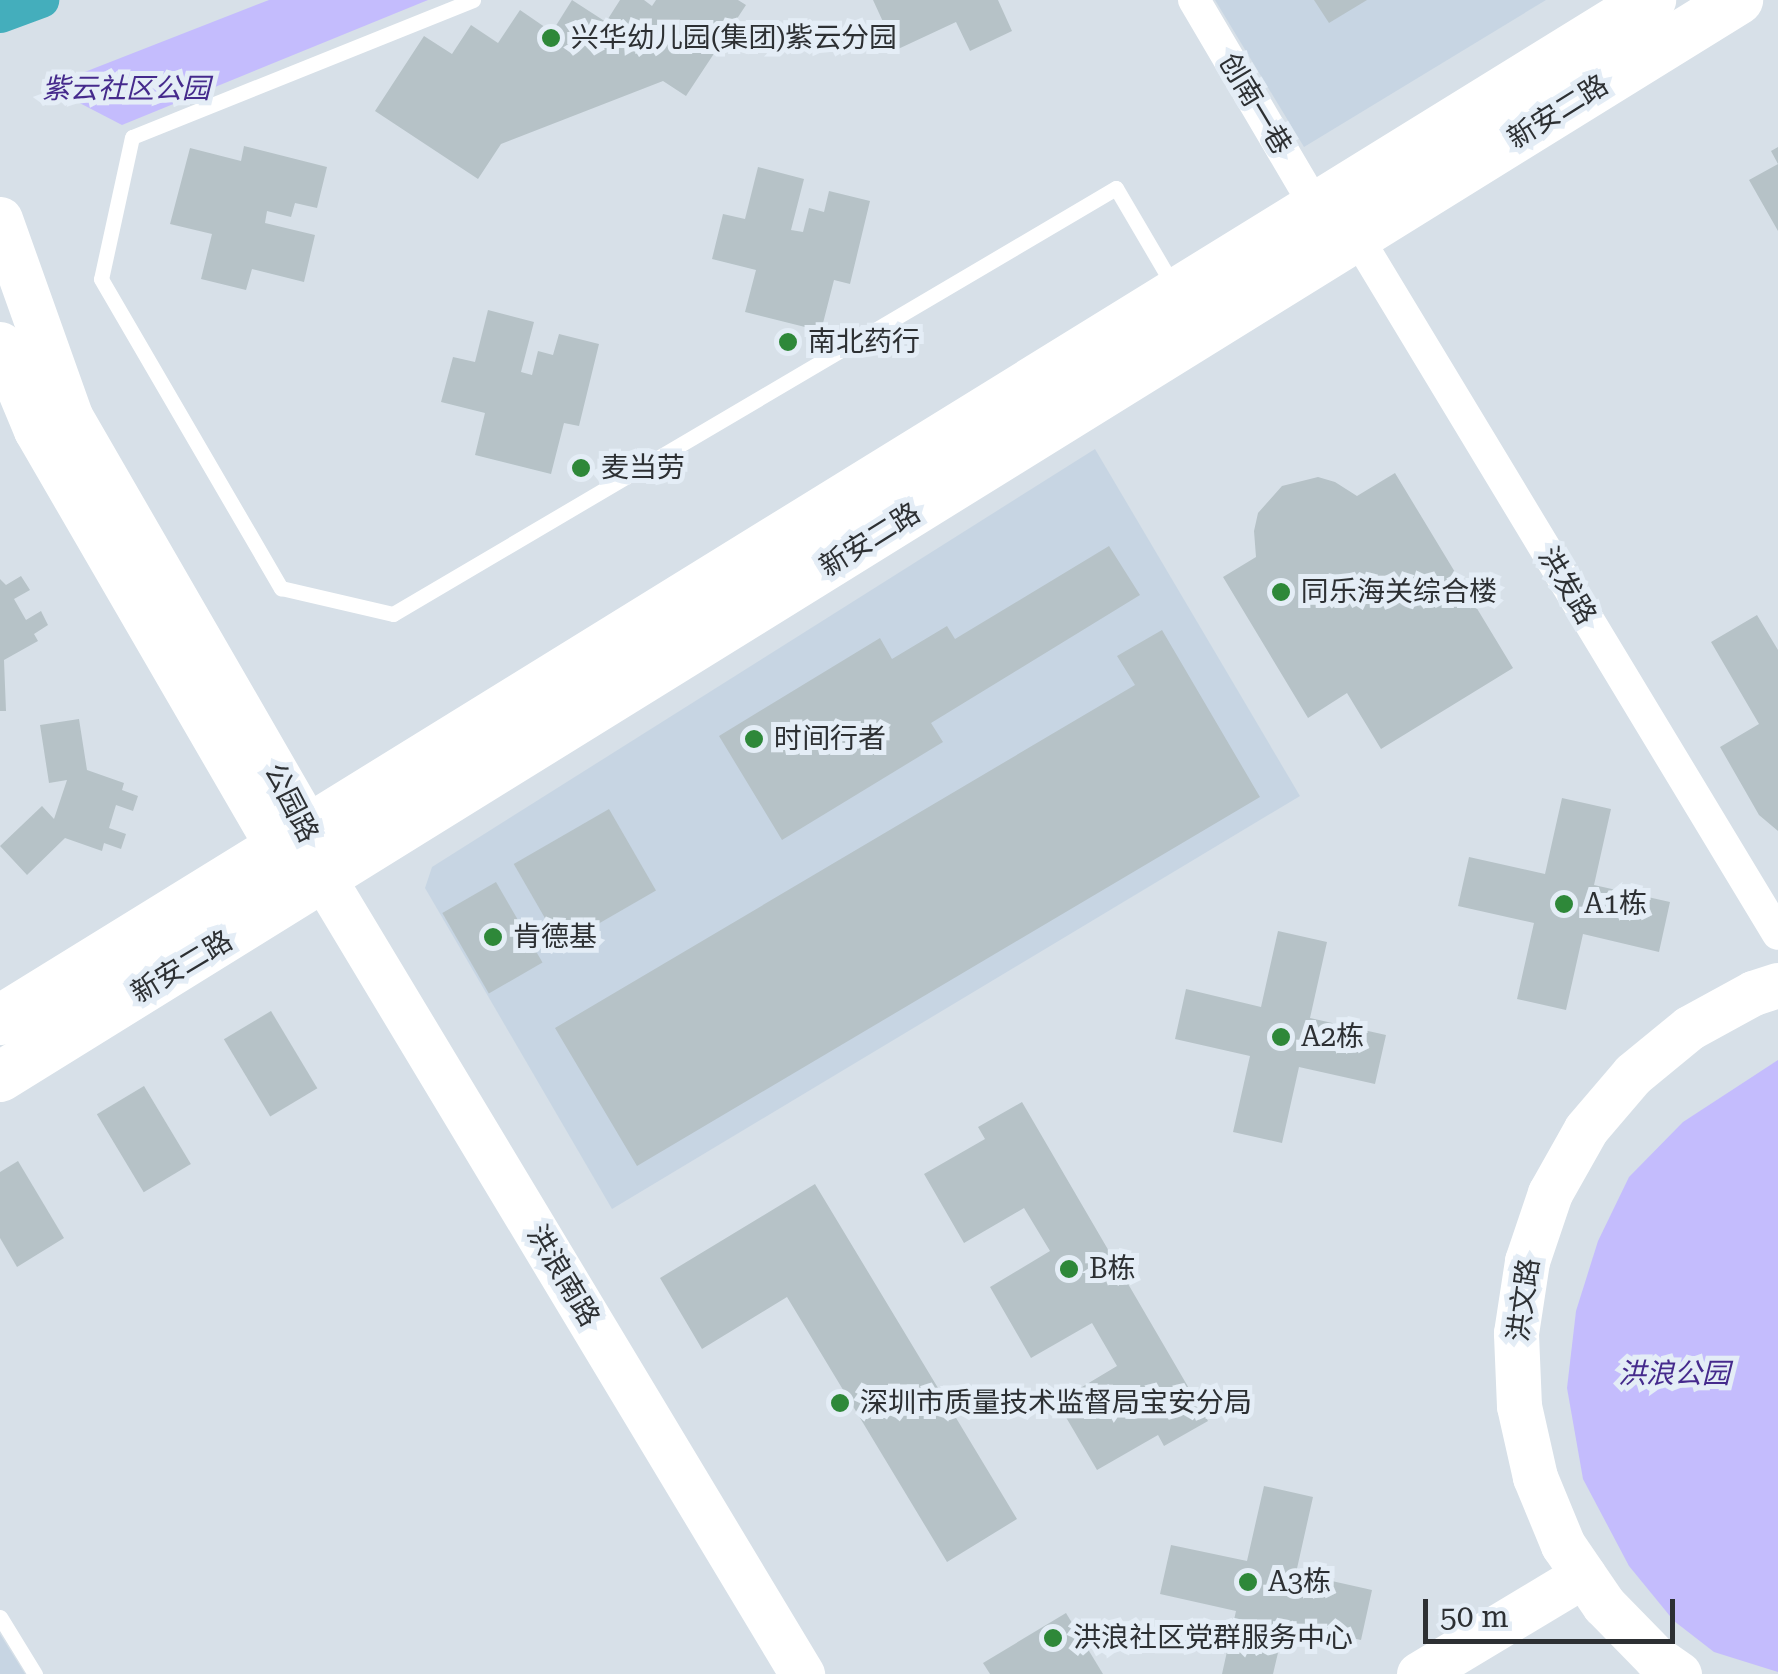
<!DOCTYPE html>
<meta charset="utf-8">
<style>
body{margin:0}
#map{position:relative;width:1778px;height:1674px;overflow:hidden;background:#d7e0e8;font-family:"Roboto Serif","Noto Sans SC",serif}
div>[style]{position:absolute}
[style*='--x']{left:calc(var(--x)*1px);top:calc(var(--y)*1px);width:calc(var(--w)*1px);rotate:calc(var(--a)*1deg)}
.built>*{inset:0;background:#c7d5e3}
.green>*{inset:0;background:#c4bcfd}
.canal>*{height:35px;margin:-17.5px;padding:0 17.5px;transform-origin:17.5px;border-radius:17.5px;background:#44aebc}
.building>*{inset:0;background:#b6c2c7;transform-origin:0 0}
.lane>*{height:15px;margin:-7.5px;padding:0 7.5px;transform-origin:7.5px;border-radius:7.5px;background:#fff}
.street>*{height:32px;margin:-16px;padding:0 16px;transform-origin:16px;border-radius:16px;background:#fff}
.secondary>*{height:45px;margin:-22.5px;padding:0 22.5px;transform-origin:22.5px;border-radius:22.5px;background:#fff}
.primary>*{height:50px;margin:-25px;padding:0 25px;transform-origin:25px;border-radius:25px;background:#fff}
.dots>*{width:28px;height:28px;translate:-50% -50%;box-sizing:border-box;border:5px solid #e4edf6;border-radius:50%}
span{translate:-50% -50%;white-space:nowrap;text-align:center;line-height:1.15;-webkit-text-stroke:10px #e4edf6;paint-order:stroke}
.poi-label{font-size:28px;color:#2d3033}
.left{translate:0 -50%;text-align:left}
.park-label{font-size:28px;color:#452a8c;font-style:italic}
.street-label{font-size:28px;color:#2d3033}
.scale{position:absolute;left:1423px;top:1599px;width:252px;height:45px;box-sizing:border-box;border:5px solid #2d3033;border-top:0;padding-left:12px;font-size:30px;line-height:35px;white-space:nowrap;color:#2d3033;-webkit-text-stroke:8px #e4edf6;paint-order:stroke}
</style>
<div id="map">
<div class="built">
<div style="clip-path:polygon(1215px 0,1546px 0,1304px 147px)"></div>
<div style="clip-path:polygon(1095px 449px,1300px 796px,612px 1209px,425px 888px,432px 867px)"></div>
<div style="clip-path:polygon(0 1634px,25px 1674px,0 1674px)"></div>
</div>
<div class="green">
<div style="clip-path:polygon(269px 0,428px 0,122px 125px,68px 97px,77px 75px)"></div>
<div style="clip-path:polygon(1778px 1060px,1778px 1672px,1714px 1652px,1674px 1621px,1629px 1566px,1583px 1479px,1567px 1388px,1576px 1311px,1598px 1241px,1629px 1177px,1683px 1122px)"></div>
</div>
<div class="canal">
<div style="--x:0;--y:15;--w:44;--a:-20.1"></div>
</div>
<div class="building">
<div style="clip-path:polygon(572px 0,606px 22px,620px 0,644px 0,652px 6px,656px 0,738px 0,746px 5px,686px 96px,663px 81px,501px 144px,478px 179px,375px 111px,424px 36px,452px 54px,471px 25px,498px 43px,520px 10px,552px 32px)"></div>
<div style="clip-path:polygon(873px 0,998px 0,1012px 31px,970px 51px,956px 22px,896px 50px)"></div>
<div style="clip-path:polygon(1314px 0,1367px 0,1329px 23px)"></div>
<div style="clip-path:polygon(244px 146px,327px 167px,317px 208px,295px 203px,291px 217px,267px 211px,265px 223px,315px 235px,304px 282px,252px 269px,246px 290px,201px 279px,212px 234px,170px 224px,190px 148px,241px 161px)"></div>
<div style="clip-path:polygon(1778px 147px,1778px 231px,1749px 180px,1778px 164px,1771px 151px)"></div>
<div style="clip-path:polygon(758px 167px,804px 179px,791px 230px,803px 232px,809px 208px,824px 212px,829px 191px,870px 201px,850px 284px,834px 280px,821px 331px,745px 312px,756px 270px,712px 259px,723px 214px,745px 219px)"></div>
<div style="clip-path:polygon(488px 310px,534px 322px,521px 372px,532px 375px,538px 351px,553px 355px,559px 334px,599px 344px,579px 426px,564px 423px,551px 474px,475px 455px,485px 413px,441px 402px,453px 357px,475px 362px)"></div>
<div style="clip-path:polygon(1395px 473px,1513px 668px,1381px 749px,1347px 693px,1308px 718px,1223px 577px,1256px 557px,1254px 531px,1258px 513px,1282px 486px,1318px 477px,1335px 482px,1357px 496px)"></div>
<div style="clip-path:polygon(1109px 546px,1140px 595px,931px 723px,943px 742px,782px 840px,719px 736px,880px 638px,892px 659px,947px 626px,955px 639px)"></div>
<div style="clip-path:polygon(21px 576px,30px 590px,14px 599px,26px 620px,41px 611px,48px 625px,34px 634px,38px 641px,4px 660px,6px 711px,0 711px,0 579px,6px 585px)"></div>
<div style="clip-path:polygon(1757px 615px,1778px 650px,1778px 831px,1759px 815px,1720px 747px,1759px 724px,1711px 642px)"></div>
<div style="clip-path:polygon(1162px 630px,1260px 797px,637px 1166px,555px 1028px,1135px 685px,1117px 656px)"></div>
<div style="clip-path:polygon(79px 719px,87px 770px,124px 783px,122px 790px,138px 796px,133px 811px,116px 805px,109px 828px,126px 834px,121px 849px,104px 843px,102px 851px,65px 838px,27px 875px,0 846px,42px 806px,54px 819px,67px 780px,49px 783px,40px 725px)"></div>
<div style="clip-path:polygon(1562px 798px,1611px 809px,1594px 885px,1670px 902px,1659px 952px,1583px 934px,1566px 1010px,1517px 999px,1534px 923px,1458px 906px,1469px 857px,1545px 874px)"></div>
<div style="left:609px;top:809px;width:94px;height:110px;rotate:60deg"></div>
<div style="left:496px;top:882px;width:93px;height:62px;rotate:60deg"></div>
<div style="clip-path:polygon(1278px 931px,1327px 942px,1310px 1018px,1386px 1035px,1375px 1084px,1299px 1067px,1282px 1143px,1233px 1132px,1250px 1056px,1175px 1039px,1186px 989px,1261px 1007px)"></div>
<div style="left:271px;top:1011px;width:90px;height:55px;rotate:59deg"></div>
<div style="left:144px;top:1086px;width:91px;height:55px;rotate:59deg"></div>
<div style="clip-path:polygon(1022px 1102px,1208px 1421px,1164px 1446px,1158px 1435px,1097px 1470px,1057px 1402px,1117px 1366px,1092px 1323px,1031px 1358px,990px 1287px,1050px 1251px,1024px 1208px,964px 1243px,924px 1174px,985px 1139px,978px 1127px)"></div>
<div style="clip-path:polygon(18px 1161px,64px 1238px,17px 1267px,0 1238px,0 1172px)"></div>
<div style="clip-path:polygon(815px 1184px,1017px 1519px,947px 1562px,787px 1297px,702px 1349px,660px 1278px)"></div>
<div style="clip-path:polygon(1264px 1486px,1313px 1497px,1296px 1573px,1372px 1590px,1361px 1640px,1285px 1623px,1273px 1674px,1222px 1674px,1236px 1611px,1160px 1594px,1171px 1545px,1247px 1561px)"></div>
<div style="clip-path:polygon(1066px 1613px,1103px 1674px,990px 1674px,983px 1663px)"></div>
</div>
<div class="lane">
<div style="--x:473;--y:0;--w:367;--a:158.1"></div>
<div style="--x:132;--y:137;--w:145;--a:102.3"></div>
<div style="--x:101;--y:279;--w:358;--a:59.8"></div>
<div style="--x:281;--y:588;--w:115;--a:13.1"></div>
<div style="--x:393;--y:614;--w:839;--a:-30.51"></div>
<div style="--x:1116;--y:188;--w:113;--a:59.6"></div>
<div style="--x:0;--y:1617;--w:67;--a:58.4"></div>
</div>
<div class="street">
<div style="--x:1194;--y:0;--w:240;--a:59.5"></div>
<div style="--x:1357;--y:237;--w:814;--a:58.87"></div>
</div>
<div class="secondary">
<div style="--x:0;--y:219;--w:209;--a:70.4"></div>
<div style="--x:70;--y:416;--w:478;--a:60"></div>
<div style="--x:309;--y:830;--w:51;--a:73"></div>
<div style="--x:324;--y:879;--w:928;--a:58.98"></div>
<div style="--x:0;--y:344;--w:93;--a:67.3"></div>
<div style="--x:36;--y:430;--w:484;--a:59.9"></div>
<div style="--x:279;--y:849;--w:32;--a:34"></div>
<div style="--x:1419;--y:1674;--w:192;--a:-31"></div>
<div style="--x:1679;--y:1674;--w:29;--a:-145"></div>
<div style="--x:1655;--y:1657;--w:73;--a:-134.4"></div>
<div style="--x:1604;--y:1605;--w:73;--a:-124.3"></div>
<div style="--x:1563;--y:1545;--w:74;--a:-112.4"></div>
<div style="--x:1535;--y:1477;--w:73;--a:-102.7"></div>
<div style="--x:1519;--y:1406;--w:73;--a:-92.4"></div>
<div style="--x:1516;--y:1333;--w:73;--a:-81.3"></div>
<div style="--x:1527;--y:1261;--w:72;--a:-71.3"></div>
<div style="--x:1550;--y:1193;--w:73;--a:-60.6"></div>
<div style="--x:1586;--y:1129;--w:72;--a:-49.5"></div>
<div style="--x:1633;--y:1074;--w:72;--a:-39.4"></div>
<div style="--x:1689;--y:1028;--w:73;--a:-28.7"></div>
<div style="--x:1753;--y:993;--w:26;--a:-18"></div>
</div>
<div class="primary">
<div style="--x:0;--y:1020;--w:1941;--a:-31.71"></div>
<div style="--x:0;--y:1077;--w:2045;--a:-31.79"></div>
</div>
<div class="dots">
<div style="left:551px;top:38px;background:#2e8839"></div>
<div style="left:788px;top:342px;background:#2e8839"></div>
<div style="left:581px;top:468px;background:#2e8839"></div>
<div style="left:1281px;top:592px;background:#2e8839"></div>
<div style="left:754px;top:739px;background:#2e8839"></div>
<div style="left:1564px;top:904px;background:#2e8839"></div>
<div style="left:493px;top:937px;background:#2e8839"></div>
<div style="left:1281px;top:1037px;background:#2e8839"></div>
<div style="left:1069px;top:1269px;background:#2e8839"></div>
<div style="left:840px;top:1403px;background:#2e8839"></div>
<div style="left:1248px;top:1582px;background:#2e8839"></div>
<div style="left:1053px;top:1638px;background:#2e8839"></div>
</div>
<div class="poi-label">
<span class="left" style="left:571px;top:38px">兴华幼儿园(集团)紫云分园</span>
<span class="left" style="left:808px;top:342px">南北药行</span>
<span class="left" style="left:601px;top:468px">麦当劳</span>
<span class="left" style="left:1301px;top:592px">同乐海关综合楼</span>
<span class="left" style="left:774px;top:739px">时间行者</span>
<span class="left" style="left:1584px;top:904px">A1栋</span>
<span class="left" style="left:513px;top:937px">肯德基</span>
<span class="left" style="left:1301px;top:1037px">A2栋</span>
<span class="left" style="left:1089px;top:1269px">B栋</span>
<span class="left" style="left:860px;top:1403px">深圳市质量技术监督局宝安分局</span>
<span class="left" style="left:1268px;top:1582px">A3栋</span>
<span class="left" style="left:1073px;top:1638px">洪浪社区党群服务中心</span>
</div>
<div class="park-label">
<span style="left:126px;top:89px">紫云社区公园</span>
<span style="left:1674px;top:1374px">洪浪公园</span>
</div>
<div class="street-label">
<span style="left:1255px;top:104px;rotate:59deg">创南一巷</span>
<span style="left:1558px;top:112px;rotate:-32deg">新安二路</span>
<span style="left:870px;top:540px;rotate:-32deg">新安二路</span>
<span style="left:1567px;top:586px;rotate:59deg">洪发路</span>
<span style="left:291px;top:803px;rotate:63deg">公园路</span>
<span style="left:182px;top:967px;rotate:-31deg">新安二路</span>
<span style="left:563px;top:1276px;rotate:59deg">洪浪南路</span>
<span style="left:1524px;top:1300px;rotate:-82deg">洪文路</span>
</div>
<div class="scale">50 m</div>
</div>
